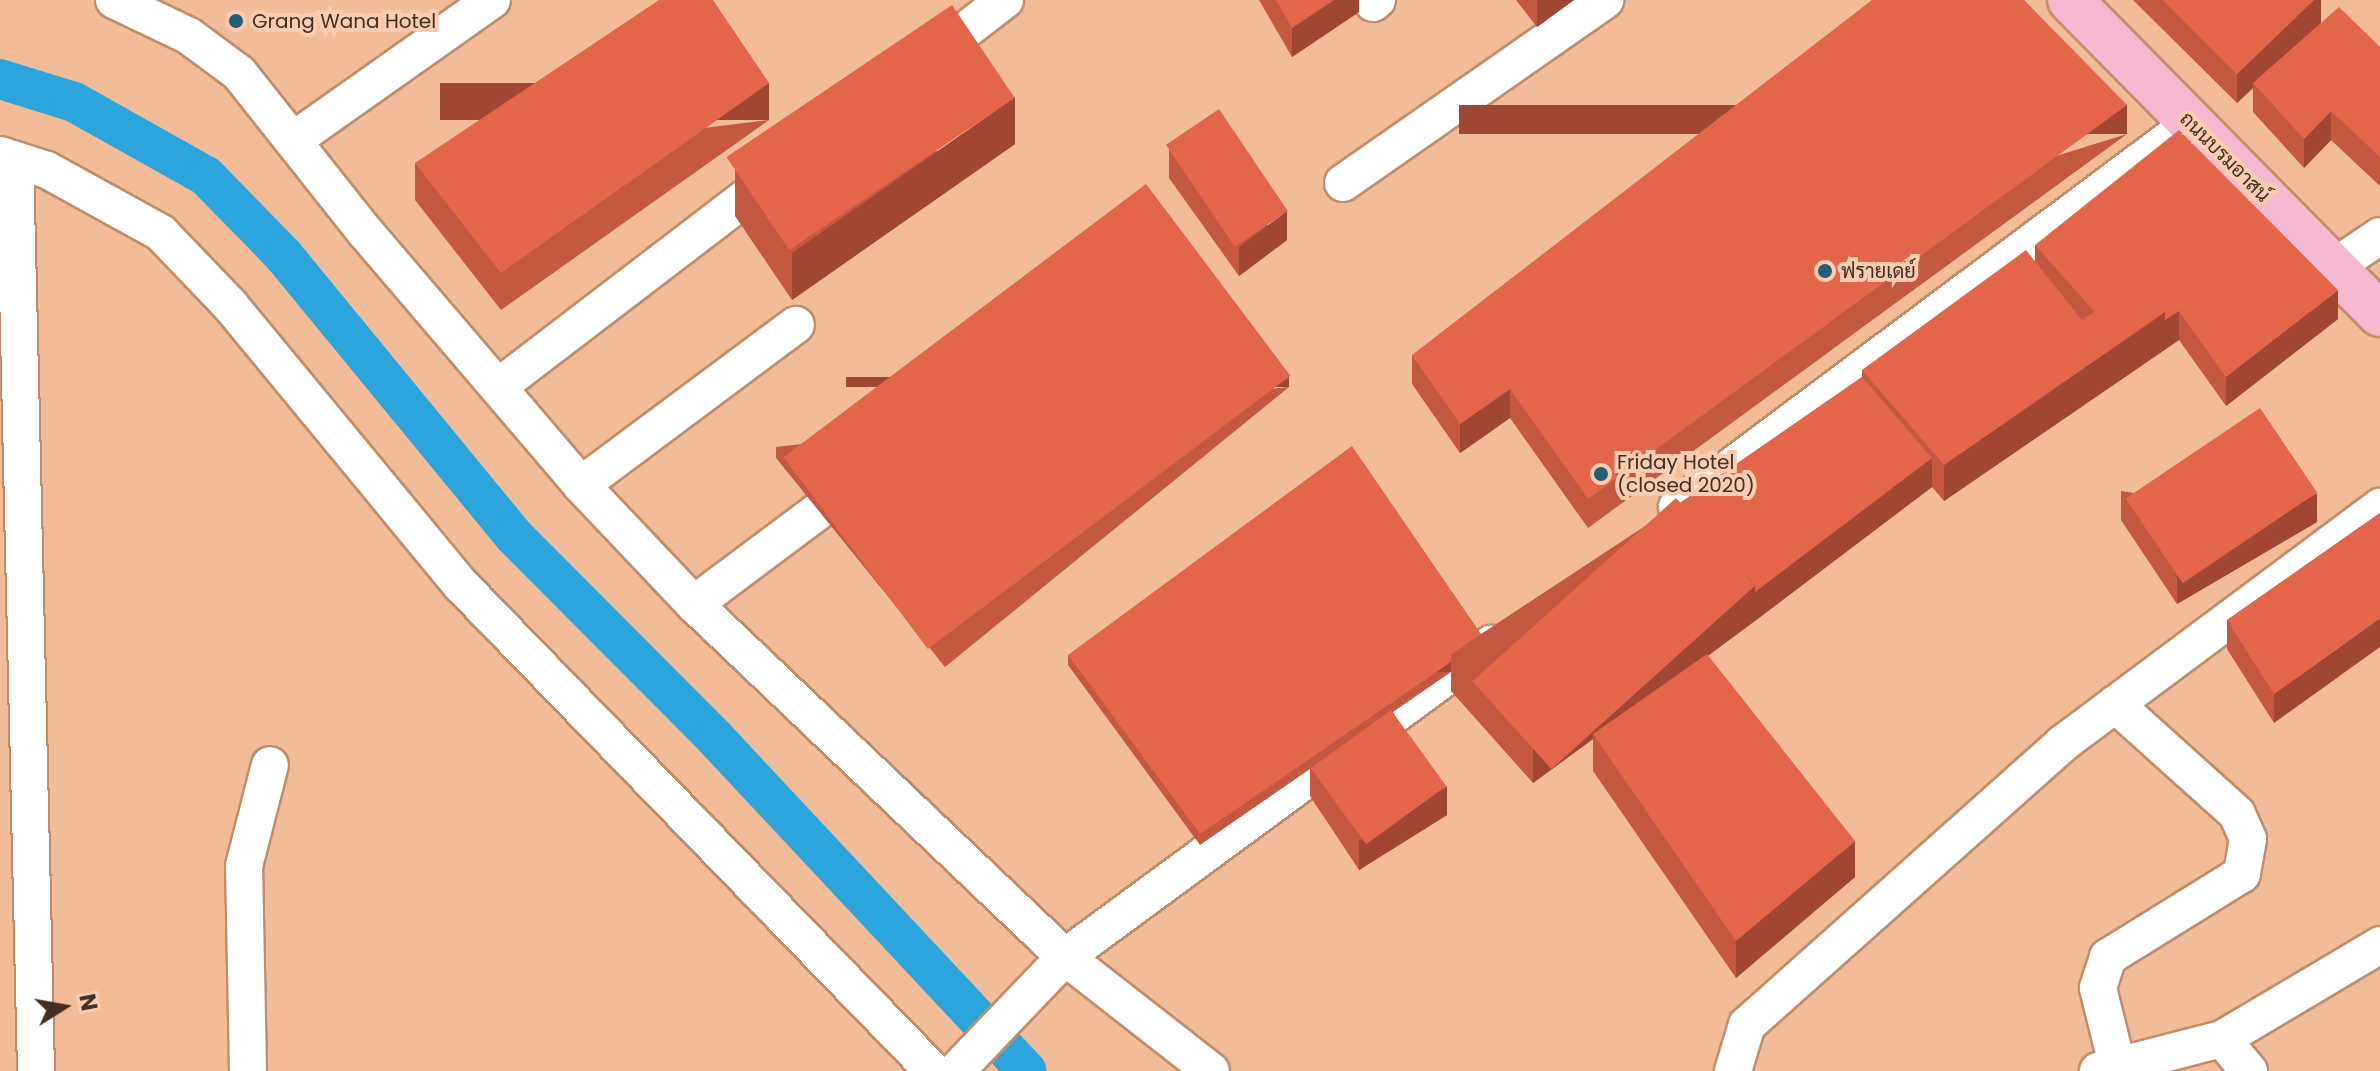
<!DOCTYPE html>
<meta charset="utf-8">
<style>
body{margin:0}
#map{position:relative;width:2380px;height:1071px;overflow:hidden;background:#f2bc99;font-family:Poppins,Sarabun,sans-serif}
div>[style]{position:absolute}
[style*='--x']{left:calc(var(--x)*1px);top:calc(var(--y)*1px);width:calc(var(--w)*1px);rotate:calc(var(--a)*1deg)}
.canal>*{height:40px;margin:-20px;padding:0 20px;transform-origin:20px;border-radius:20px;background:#2ca5dd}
.roads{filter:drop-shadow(2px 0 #c08d6b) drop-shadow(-2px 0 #c08d6b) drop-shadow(0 2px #c08d6b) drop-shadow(0 -2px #c08d6b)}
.minor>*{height:36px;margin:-18px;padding:0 18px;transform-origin:18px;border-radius:18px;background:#fff}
.major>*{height:44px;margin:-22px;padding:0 22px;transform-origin:22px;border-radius:22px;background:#f5b8d1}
.wall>*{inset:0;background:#c45840}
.shaded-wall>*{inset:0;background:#a04734;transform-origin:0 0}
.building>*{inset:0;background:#e4664a;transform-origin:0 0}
.dots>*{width:22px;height:22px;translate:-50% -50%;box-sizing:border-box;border:4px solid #f8ccb0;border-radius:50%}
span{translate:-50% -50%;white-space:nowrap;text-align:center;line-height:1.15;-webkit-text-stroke:8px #f8ccb0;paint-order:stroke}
.poi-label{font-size:20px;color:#432e20}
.left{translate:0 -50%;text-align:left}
.street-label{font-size:20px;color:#432e20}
.north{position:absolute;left:24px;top:967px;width:80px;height:80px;-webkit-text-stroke:6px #f8ccb0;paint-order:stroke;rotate:79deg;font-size:22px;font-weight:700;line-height:32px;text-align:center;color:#432e20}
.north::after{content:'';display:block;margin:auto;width:28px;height:36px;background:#432e20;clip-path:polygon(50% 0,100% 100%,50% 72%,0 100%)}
</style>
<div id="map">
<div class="canal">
<div style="--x:0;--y:79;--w:77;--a:17.3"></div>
<div style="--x:74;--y:102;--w:151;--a:29.3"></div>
<div style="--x:206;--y:176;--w:112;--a:45.7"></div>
<div style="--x:284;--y:256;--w:362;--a:50.6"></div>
<div style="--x:514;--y:536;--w:285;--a:45.1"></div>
<div style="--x:715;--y:738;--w:456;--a:46.9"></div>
</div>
<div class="roads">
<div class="minor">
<div style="--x:114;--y:0;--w:83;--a:25.6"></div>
<div style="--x:189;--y:36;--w:62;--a:36.5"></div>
<div style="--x:239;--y:73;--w:204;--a:51.6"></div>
<div style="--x:366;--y:233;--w:331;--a:49.5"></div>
<div style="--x:581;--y:485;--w:164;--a:46.5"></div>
<div style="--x:694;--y:604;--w:512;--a:43.58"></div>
<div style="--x:1065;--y:957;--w:185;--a:38"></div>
<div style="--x:1373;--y:3;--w:5;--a:-37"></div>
<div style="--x:928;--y:59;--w:97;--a:-37.5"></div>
<div style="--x:295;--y:139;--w:241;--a:-35.2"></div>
<div style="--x:0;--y:155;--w:49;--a:17.7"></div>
<div style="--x:47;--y:170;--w:130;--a:28.9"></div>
<div style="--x:161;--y:233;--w:100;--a:46.2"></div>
<div style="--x:230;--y:305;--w:363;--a:50.5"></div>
<div style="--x:461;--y:585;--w:677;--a:45.84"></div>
<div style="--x:15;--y:160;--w:911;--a:88.68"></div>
<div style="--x:1343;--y:183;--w:320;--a:-34.9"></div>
<div style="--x:2334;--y:267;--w:55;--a:-34"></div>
<div style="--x:498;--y:387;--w:346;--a:-37.4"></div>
<div style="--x:581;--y:485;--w:268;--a:-36.7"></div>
<div style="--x:1677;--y:507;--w:642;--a:-36.76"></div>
<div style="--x:694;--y:604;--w:154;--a:-36.8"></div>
<div style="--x:2115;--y:704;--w:164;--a:42"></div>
<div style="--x:2237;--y:814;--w:27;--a:66"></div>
<div style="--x:2248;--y:839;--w:36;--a:100"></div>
<div style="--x:2242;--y:874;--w:158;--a:148.2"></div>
<div style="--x:2108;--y:957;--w:33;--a:108"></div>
<div style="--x:2098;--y:988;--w:79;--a:76.1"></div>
<div style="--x:2222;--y:1039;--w:42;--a:49.8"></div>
<div style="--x:248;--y:1071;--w:205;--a:-91.1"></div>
<div style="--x:244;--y:866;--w:104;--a:-75.6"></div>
<div style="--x:956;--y:1071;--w:158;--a:-46.3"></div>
<div style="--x:1065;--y:957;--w:529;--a:-36.31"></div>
<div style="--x:1733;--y:1071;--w:48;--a:-73.1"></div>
<div style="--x:1747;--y:1025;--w:422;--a:-41.7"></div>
<div style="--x:2062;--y:744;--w:397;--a:-36.7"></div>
<div style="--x:2098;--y:1071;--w:128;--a:-14.5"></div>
<div style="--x:2222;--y:1039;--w:184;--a:-30.7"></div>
</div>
<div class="major">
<div style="--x:2070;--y:0;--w:441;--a:45.4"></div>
</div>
</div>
<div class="wall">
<div style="clip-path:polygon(1259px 0,1359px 0,1359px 12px,1292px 57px)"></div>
<div style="clip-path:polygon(1516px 0,1574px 0,1537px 27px)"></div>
<div style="clip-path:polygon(2133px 0,2321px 0,2321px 23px,2380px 47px,2380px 186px,2331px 140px,2304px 168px,2253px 112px,2253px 88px,2237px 103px)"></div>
<div style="clip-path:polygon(769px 120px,501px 310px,415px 200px,415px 163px)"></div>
<div style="clip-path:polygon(2127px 134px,1588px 528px,1510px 418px,1460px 453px,1412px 384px,1412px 355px)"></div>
<div style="clip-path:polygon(1015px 144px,792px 300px,735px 216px,735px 169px)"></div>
<div style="clip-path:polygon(1169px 149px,1287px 240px,1239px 276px,1169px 178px)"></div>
<div style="clip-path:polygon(2035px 245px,2338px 319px,2226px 406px,2179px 340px,1944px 501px,1932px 487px,1708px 656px,1855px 877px,1736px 978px,1593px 771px,1593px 739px,1533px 783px,1451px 691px,1451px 672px,1393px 712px,1447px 815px,1359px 870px,1310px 796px,1310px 769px,1200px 845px,1068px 665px,1068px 655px,1481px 634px,1680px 503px,1862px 377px,1862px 370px,2035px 262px)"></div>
<div style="clip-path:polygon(1289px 387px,945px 667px,776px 458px,776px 447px)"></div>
<div style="clip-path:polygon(2121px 491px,2317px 522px,2177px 604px,2121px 520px)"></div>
<div style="clip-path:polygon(2380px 513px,2274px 723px,2227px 649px,2227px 620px)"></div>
</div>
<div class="shaded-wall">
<div style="clip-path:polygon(1334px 0,1359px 0,1359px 12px,1292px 57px,1292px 28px)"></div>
<div style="clip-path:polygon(1537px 0,1574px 0,1537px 27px)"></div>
<div style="clip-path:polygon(2314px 0,2321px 0,2321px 23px,2253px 83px,2253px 88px,2237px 103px,2237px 74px)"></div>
<div style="left:769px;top:83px;width:37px;height:329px;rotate:90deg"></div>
<div style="clip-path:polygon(1015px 97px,1015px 144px,792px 300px,792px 253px)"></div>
<div style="left:2127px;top:105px;width:29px;height:668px;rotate:90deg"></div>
<div style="clip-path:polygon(2331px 111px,2331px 140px,2304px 168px,2304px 139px)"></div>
<div style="clip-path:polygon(1287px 211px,1287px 240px,1239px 276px,1239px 247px)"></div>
<div style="clip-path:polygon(2338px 290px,2338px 319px,2226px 406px,2226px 377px)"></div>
<div style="clip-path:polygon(2179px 311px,2179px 340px,1944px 501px,1944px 465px,2165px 312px)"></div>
<div style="left:1289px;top:377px;width:10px;height:443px;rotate:90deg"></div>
<div style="clip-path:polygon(1510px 389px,1510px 418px,1460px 453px,1460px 424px)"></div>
<div style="clip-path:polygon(1932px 458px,1932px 487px,1755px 621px,1596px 738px,1593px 734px,1593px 739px,1533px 783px,1533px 747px)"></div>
<div style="clip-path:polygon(2317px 493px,2317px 522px,2177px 604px,2177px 575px)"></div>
<div style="clip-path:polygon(2380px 618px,2380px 647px,2274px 723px,2274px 694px)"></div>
<div style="left:1451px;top:662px;width:10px;height:304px;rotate:90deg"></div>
<div style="clip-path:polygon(1447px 786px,1447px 815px,1359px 870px,1359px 841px)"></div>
<div style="clip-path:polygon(1855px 841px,1855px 877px,1736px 978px,1736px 941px)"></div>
</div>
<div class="building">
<div style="clip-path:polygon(659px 0,713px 0,769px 83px,501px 273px,415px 163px)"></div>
<div style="clip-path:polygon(1276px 0,1334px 0,1292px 28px)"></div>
<div style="clip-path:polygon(1872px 0,2024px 0,2127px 105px,1588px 499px,1510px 389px,1460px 424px,1412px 355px)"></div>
<div style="clip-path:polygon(2163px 0,2314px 0,2237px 74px)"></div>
<div style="left:952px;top:5px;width:112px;height:272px;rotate:56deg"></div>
<div style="clip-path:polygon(2339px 7px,2380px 47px,2380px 157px,2331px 111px,2304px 139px,2253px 83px)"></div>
<div style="left:1219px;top:109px;width:123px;height:64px;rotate:56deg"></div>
<div style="clip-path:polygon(2179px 130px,2338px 290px,2226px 377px,2179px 311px,2165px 320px,2165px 312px,2138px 282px,2095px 312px,2035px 245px)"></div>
<div style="left:1146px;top:184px;width:240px;height:454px;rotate:53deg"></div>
<div style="clip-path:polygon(2026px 250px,2082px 320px,2138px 282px,2165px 312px,1944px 465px,1862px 370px)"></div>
<div style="clip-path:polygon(1862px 377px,1932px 458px,1755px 592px,1755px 585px,1680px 503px)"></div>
<div style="left:2260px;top:408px;width:102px;height:162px;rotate:56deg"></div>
<div style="clip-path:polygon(1352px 446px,1481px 634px,1451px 655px,1451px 662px,1200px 834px,1068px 655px)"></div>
<div style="left:1676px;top:498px;width:118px;height:274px;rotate:48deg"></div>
<div style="clip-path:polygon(2380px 513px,2380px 618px,2274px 694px,2227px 620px)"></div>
<div style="clip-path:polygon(1707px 654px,1855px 841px,1736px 941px,1593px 734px)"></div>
<div style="left:1391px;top:710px;width:94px;height:99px;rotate:54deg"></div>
</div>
<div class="dots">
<div style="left:236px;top:21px;background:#265c77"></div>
<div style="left:1825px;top:271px;background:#265c77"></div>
<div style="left:1601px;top:474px;background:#265c77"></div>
</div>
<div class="poi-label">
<span class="left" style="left:252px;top:21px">Grang Wana Hotel</span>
<span class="left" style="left:1841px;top:271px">ฟรายเดย์</span>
<span class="left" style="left:1617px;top:474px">Friday Hotel<br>(closed 2020)</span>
</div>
<div class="street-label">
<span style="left:2225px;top:157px;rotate:45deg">ถนนบรมอาสน์</span>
</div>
<div class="north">N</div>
</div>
